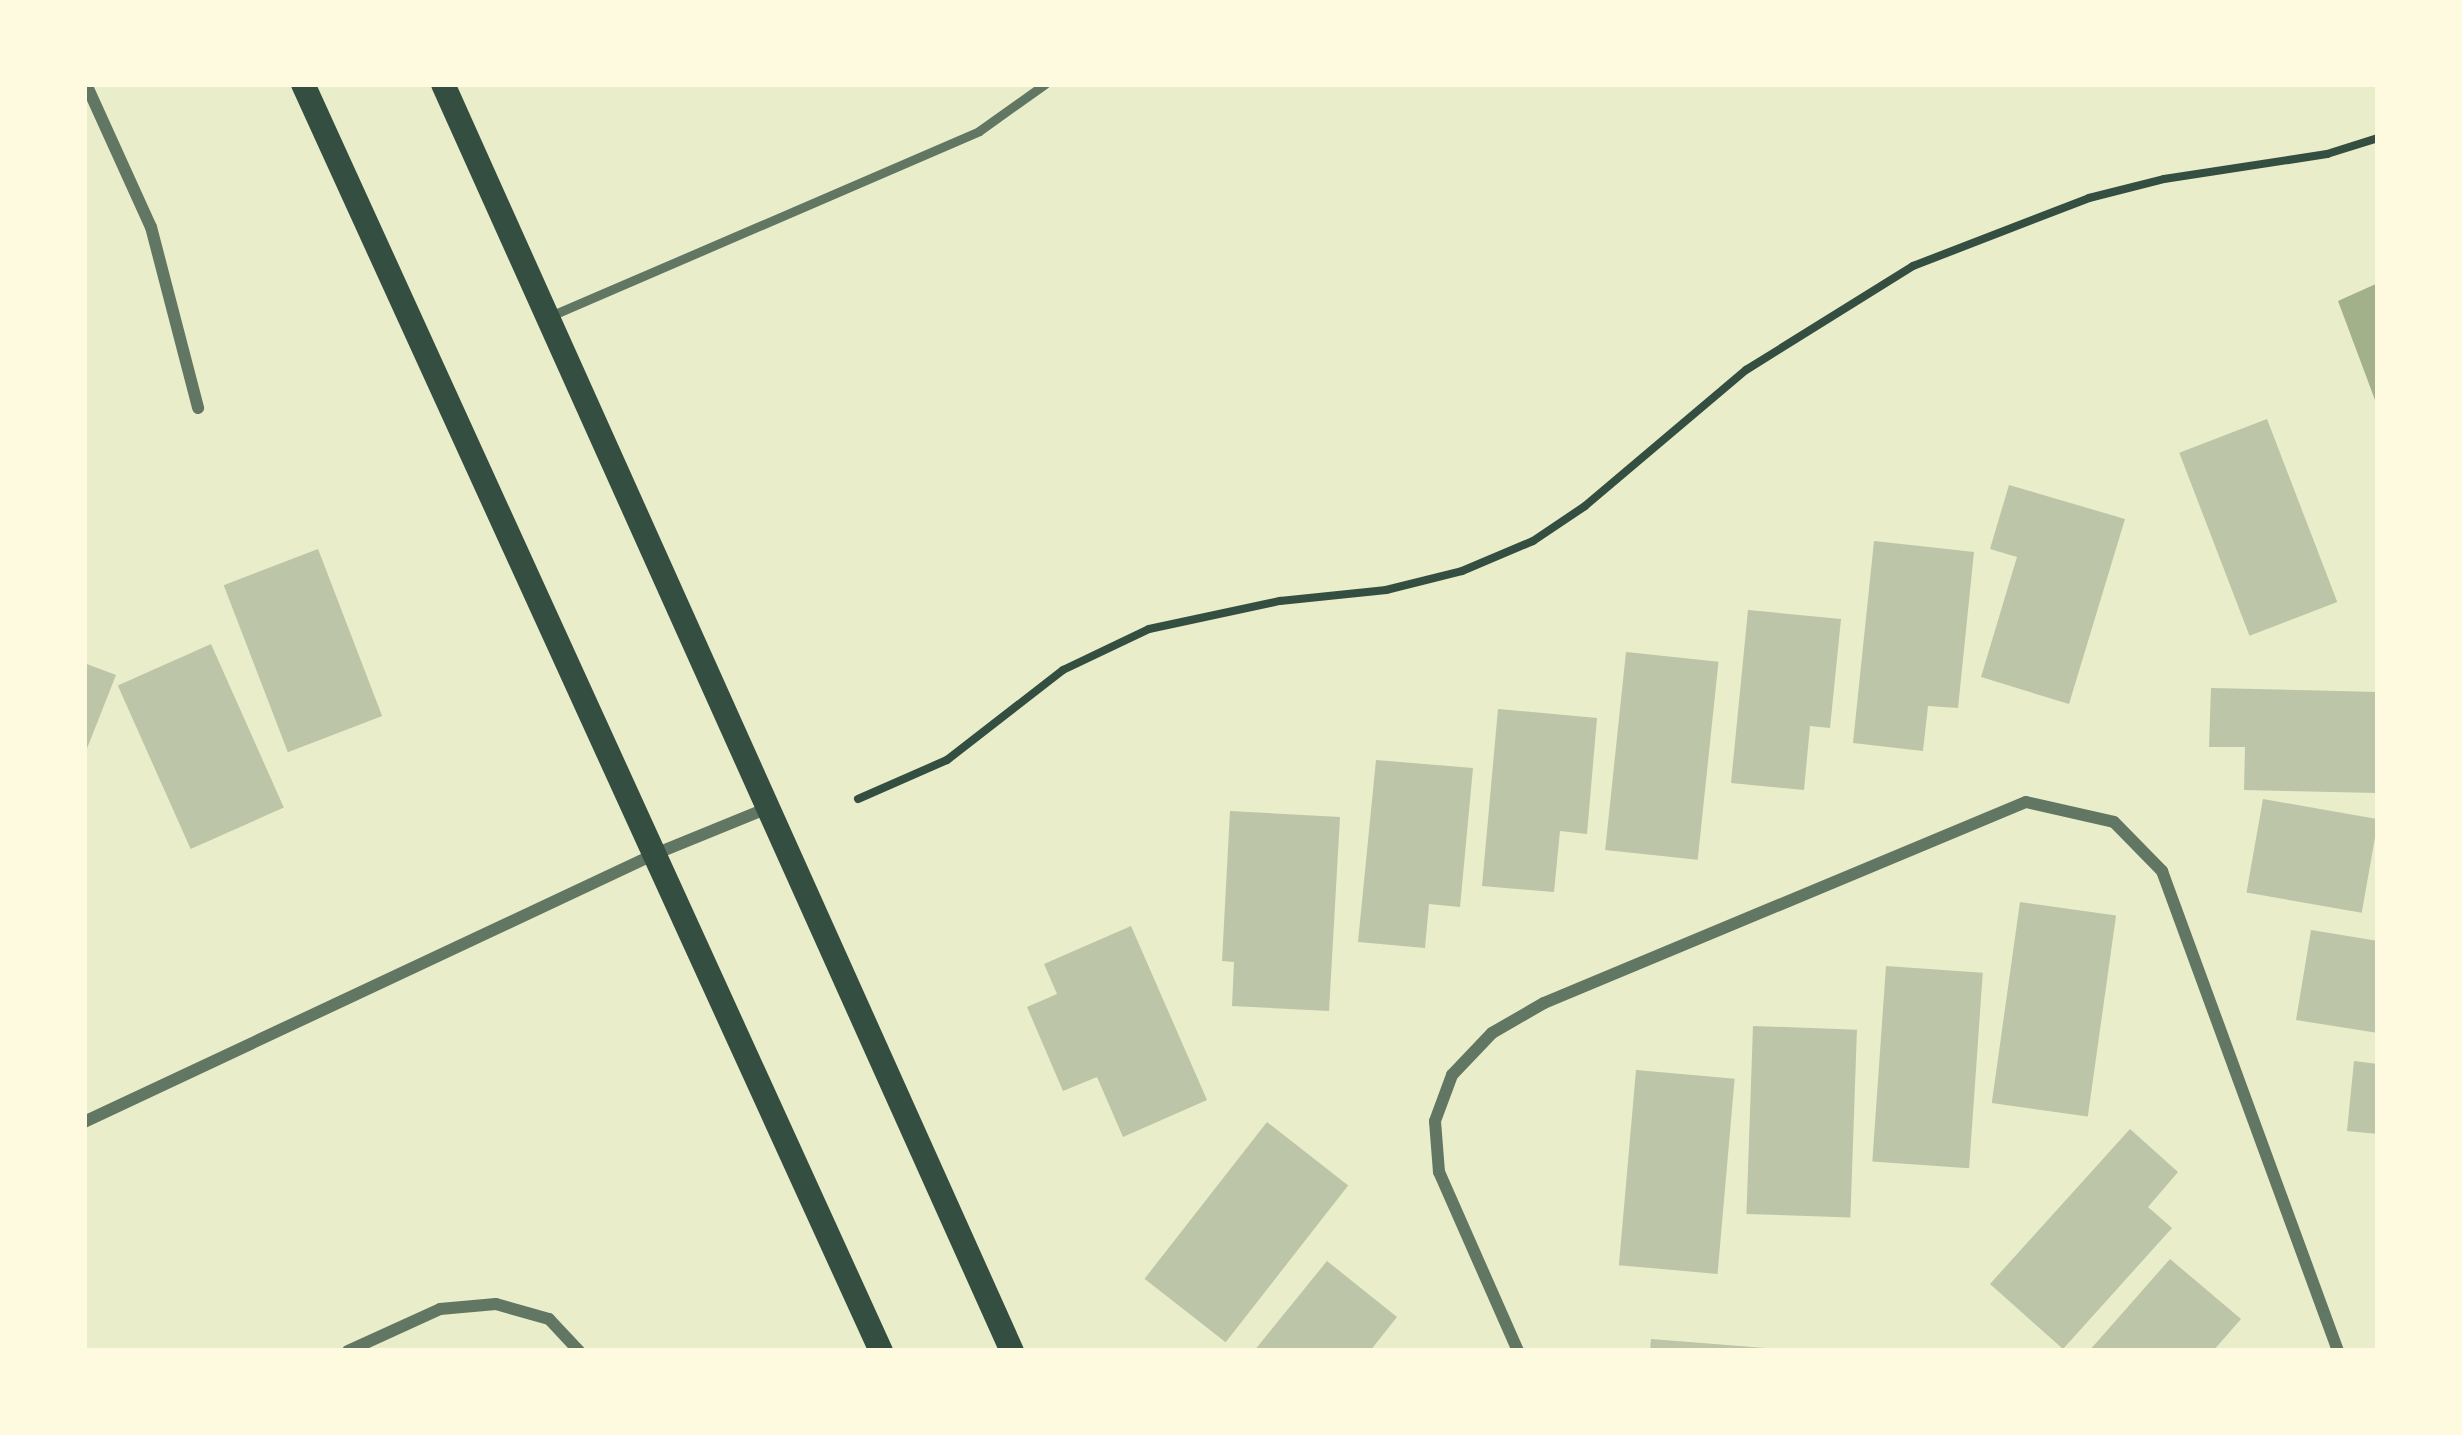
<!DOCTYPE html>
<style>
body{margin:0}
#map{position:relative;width:2462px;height:1435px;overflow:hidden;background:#e9edc9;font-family:Lora,serif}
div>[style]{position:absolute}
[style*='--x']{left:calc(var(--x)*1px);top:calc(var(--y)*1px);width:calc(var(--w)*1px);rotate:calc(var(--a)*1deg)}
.water>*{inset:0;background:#a3b18a}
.building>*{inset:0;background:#bcc5a7;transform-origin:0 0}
.path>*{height:8px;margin:-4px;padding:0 4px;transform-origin:4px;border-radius:4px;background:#344e41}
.service>*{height:9px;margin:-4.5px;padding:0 4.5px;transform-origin:4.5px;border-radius:4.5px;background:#617663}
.minor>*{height:12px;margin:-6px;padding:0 6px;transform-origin:6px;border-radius:6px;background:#617663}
.secondary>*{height:24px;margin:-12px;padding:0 12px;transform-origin:12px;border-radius:12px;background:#344e41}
span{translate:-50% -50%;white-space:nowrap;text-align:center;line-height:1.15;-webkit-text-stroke:9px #fefae0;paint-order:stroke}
.frame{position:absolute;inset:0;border:87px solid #fefae0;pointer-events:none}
</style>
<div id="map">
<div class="water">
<div style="clip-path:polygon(2378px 283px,2378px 408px,2338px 301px)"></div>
</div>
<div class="building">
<div style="left:2267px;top:419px;width:196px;height:94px;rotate:69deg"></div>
<div style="clip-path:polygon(2009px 485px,2125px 519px,2069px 704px,1981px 677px,2017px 557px,1990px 549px)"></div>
<div style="clip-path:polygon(1874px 541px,1974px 552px,1958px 708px,1928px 706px,1923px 751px,1853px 743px)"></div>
<div style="left:318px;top:549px;width:179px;height:101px;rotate:69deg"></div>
<div style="clip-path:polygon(1748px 610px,1841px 619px,1830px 728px,1810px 726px,1804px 790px,1731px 783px)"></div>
<div style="left:211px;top:644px;width:179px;height:102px;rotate:66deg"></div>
<div style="left:1626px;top:652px;width:93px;height:199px;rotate:6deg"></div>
<div style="clip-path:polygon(84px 663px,116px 675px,84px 756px)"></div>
<div style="clip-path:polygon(2211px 688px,2378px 692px,2378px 793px,2244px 790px,2245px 747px,2209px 747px)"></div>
<div style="clip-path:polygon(1498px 709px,1597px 718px,1587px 834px,1560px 831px,1554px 892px,1482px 886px)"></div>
<div style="clip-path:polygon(1376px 760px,1473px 768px,1460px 907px,1429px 904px,1425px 948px,1358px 942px)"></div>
<div style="left:2263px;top:799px;width:117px;height:95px;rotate:10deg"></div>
<div style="clip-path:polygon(1230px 811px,1340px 817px,1329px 1011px,1232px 1006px,1234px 962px,1222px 961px)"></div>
<div style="left:2020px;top:902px;width:97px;height:203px;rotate:8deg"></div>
<div style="clip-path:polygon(1131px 926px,1207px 1100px,1123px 1137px,1097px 1077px,1063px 1091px,1027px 1007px,1057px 994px,1044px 964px)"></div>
<div style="clip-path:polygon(2311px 930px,2378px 941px,2378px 1033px,2296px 1020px)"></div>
<div style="left:1886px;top:966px;width:97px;height:196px;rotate:4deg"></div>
<div style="left:1753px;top:1026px;width:104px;height:188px;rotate:2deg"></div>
<div style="clip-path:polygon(2354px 1061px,2378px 1064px,2378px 1134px,2347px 1131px)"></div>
<div style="left:1636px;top:1070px;width:99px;height:196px;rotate:5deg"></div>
<div style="left:1267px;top:1122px;width:103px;height:199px;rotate:38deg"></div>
<div style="clip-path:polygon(2130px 1129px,2178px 1172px,2148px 1207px,2172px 1228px,2063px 1349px,1990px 1284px)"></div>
<div style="clip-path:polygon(2170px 1259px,2241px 1319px,2213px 1351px,2089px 1351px)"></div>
<div style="clip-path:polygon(1327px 1261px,1397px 1317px,1370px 1351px,1254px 1351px)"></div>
<div style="clip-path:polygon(1651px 1339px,1765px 1348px,1765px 1351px,1650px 1351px)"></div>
</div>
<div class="path">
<div style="--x:858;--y:799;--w:97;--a:-23.7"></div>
<div style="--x:947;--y:760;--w:147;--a:-37.8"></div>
<div style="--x:1063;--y:670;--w:95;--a:-25.5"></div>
<div style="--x:1149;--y:629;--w:134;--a:-12.1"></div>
<div style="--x:1280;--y:601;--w:107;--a:-5.9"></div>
<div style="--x:1386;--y:590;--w:78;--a:-14"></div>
<div style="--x:1462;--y:571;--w:77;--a:-22.9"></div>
<div style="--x:1533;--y:541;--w:63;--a:-33.9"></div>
<div style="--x:1585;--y:506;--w:211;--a:-40.2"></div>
<div style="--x:1746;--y:370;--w:197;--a:-31.9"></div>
<div style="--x:1913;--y:266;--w:189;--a:-21.1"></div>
<div style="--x:2089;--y:198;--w:77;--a:-14.2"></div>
<div style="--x:2164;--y:179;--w:165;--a:-8.7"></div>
<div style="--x:2327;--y:154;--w:53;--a:-17.4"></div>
</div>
<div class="service">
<div style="--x:548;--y:317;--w:469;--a:-23.3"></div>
<div style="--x:979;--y:131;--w:81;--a:-35.5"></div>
</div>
<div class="minor">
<div style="--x:86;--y:84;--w:157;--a:65.6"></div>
<div style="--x:151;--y:227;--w:187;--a:75.4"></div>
<div style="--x:84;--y:1122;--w:631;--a:-25.14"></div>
<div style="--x:655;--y:854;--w:119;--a:-22.2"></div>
<div style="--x:348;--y:1351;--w:101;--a:-24.5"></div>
<div style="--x:440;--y:1309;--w:56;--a:-5.1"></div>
<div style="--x:496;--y:1304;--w:55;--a:15.8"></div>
<div style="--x:549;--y:1319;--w:44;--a:46.8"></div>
<div style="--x:1518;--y:1351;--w:196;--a:-113.8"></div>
<div style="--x:1439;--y:1172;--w:51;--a:-94.5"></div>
<div style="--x:1435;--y:1121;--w:49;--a:-69.7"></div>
<div style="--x:1452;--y:1075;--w:58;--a:-46.4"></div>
<div style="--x:1492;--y:1033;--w:60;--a:-30"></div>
<div style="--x:1544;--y:1003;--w:522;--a:-22.64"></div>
<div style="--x:2026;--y:802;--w:90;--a:12.8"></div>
<div style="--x:2114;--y:822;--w:69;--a:45.6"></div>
<div style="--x:2162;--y:871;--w:511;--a:69.86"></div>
</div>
<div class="secondary">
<div style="--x:303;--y:84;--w:1393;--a:65.48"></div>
<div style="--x:443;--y:84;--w:1389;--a:65.82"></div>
</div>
<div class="frame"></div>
</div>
